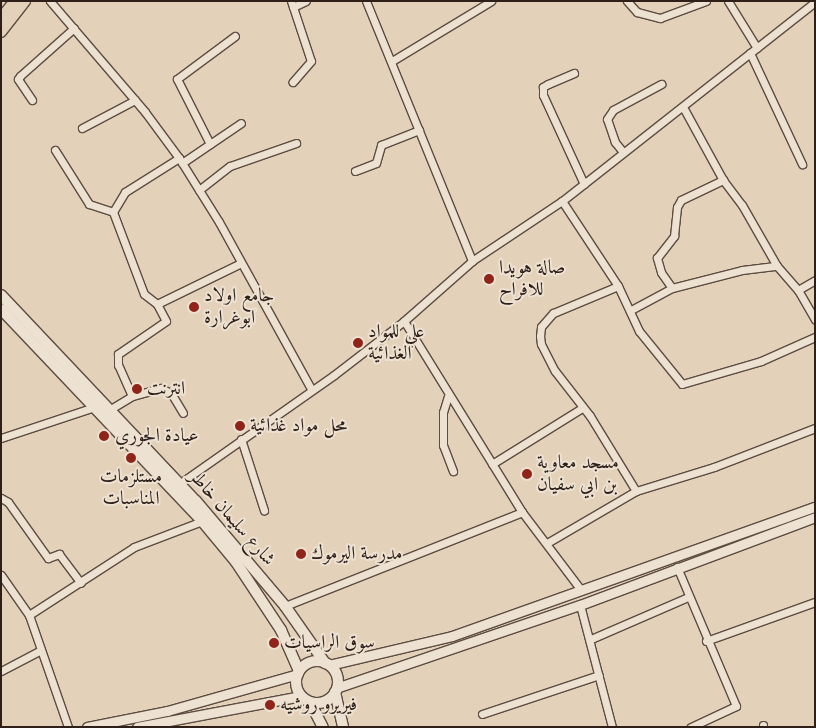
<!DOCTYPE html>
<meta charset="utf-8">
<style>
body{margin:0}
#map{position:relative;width:816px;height:728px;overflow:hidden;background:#e4d1b9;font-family:Cardo,Amiri,serif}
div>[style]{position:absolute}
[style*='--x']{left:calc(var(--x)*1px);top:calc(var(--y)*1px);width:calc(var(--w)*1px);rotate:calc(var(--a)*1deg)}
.roads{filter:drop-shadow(1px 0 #5c4c41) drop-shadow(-1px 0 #5c4c41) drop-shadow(0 1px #5c4c41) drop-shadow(0 -1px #5c4c41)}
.minor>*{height:7px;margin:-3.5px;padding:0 3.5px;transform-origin:3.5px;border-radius:3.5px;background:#ede1d2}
.tertiary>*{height:9px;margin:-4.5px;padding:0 4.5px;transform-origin:4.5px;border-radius:4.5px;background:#ede1d2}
.secondary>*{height:10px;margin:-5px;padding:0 5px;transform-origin:5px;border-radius:5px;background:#ede1d2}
.secondary>.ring{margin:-5px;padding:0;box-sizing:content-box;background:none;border:10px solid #ede1d2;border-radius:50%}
.primary>*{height:10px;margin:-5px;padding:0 5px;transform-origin:5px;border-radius:5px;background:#e4d1b9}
.dots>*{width:14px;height:14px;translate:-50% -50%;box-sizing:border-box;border:2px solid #ede1d2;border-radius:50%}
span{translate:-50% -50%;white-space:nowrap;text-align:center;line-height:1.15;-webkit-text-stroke:4px #ede1d2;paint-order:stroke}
.poi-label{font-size:19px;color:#2e2019}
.left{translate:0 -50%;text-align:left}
.street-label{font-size:19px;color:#2e2019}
.frame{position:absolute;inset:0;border:2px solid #2e2019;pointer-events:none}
</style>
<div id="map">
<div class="roads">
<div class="minor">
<div style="--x:50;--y:1;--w:146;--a:49.4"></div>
<div style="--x:145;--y:112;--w:57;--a:53.5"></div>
<div style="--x:179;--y:158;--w:75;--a:58"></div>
<div style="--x:219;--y:222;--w:191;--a:61.1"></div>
<div style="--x:291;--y:1;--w:63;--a:71.6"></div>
<div style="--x:311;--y:61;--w:28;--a:131"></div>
<div style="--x:366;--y:1;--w:281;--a:67.8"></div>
<div style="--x:627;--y:1;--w:15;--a:48"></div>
<div style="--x:637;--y:12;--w:24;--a:15"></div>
<div style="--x:660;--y:18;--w:49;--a:-20.3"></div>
<div style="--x:728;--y:1;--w:55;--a:58.3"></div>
<div style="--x:293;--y:7;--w:14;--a:-25"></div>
<div style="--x:750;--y:53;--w:123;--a:64.9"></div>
<div style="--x:392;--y:61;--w:116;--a:-31.2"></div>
<div style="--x:574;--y:73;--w:28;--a:157"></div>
<div style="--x:548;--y:84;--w:6;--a:149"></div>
<div style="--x:543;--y:87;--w:8;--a:90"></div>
<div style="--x:543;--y:95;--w:98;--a:65.3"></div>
<div style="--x:32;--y:100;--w:25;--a:-124"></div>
<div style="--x:18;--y:79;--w:4;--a:-56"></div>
<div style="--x:20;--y:76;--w:72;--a:-41.6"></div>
<div style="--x:683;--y:107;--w:83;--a:61.3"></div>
<div style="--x:723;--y:180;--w:31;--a:53"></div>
<div style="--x:742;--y:205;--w:70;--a:60.2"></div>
<div style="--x:777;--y:266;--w:32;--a:49"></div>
<div style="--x:798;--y:290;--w:34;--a:60"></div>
<div style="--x:82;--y:128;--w:60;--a:-27.8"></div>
<div style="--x:210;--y:144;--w:73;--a:-116.9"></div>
<div style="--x:177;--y:79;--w:72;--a:-36.6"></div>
<div style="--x:55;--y:150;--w:64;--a:57.8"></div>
<div style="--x:89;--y:204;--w:25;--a:18"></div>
<div style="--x:623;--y:152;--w:13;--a:-129"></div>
<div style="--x:615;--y:142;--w:24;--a:-109"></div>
<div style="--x:607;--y:119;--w:11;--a:-56"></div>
<div style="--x:613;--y:110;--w:55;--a:-28.4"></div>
<div style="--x:182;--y:163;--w:71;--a:-34.1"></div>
<div style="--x:355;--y:171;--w:22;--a:-21"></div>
<div style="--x:376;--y:163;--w:19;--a:-74"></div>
<div style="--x:381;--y:145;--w:41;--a:-21.5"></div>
<div style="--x:199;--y:190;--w:39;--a:-38"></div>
<div style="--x:230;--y:166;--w:70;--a:-19.2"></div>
<div style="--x:562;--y:201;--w:102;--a:56.6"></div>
<div style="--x:618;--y:286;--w:50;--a:65"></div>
<div style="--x:639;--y:331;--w:68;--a:50.9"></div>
<div style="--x:682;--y:384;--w:82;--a:-16.2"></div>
<div style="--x:761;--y:361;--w:59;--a:-24"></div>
<div style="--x:618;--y:286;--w:70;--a:157.4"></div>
<div style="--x:553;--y:313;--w:18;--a:131"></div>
<div style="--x:541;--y:327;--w:9;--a:96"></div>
<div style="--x:540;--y:336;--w:8;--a:83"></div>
<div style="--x:541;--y:344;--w:30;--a:63"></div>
<div style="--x:555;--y:371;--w:57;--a:52.1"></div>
<div style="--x:590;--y:416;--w:88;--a:58.5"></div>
<div style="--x:672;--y:288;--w:19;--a:-125"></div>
<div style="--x:661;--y:272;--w:15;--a:-106"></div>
<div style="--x:657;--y:258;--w:28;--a:-52"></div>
<div style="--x:674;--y:236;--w:29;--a:-84"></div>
<div style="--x:677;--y:207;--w:8;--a:-60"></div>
<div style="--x:681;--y:200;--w:47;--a:-25.5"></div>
<div style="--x:798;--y:290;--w:20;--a:-30"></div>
<div style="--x:157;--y:304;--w:93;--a:-26"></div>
<div style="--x:631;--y:310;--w:47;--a:-28.2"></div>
<div style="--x:672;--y:288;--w:72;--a:-14.4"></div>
<div style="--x:742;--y:270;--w:35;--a:-7"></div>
<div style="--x:404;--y:321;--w:225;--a:58.3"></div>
<div style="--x:522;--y:512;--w:98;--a:52.9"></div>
<div style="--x:132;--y:396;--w:30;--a:-15"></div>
<div style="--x:161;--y:388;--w:11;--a:27"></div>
<div style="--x:171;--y:393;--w:23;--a:59"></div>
<div style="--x:448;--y:396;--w:17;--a:107"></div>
<div style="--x:443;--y:412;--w:33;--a:90"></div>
<div style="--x:443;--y:445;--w:28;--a:69"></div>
<div style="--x:109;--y:410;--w:27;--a:-31"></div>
<div style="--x:132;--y:396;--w:34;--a:-114"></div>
<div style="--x:118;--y:365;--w:11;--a:-90"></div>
<div style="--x:118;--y:354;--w:58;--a:-34.5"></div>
<div style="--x:166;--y:321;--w:19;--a:-118"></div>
<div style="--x:157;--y:304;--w:16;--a:-142"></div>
<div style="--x:144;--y:294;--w:88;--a:-110.7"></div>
<div style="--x:113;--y:212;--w:23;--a:-59"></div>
<div style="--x:125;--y:192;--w:64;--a:-32.2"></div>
<div style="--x:1;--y:438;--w:98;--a:-18.4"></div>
<div style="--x:241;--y:439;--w:75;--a:72.1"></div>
<div style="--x:492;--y:464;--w:106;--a:-31.9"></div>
<div style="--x:176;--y:486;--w:193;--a:-35.1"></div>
<div style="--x:334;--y:375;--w:88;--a:-37.6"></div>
<div style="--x:404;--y:321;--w:91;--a:-41.4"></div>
<div style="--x:472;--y:261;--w:108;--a:-33.7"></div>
<div style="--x:562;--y:201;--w:322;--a:-38.2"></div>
<div style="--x:1;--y:498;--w:8;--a:30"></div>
<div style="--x:8;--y:502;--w:69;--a:54.5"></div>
<div style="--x:48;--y:558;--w:12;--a:-20"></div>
<div style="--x:59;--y:554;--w:36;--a:53"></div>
<div style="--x:547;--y:543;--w:103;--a:-30.3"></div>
<div style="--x:636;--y:491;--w:82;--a:-17.1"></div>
<div style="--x:714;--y:467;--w:108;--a:-21.1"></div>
<div style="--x:677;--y:567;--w:151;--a:67"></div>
<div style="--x:736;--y:706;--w:50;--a:155"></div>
<div style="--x:1;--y:575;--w:49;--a:55"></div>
<div style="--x:29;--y:615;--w:119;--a:70.8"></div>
<div style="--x:580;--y:605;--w:126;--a:75.3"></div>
<div style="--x:285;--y:606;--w:255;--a:-21.6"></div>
<div style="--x:29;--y:615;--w:125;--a:-32.9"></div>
<div style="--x:134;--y:547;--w:73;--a:-20.9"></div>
<div style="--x:591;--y:639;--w:106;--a:-23.4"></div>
<div style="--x:706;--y:641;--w:116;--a:-19.7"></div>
<div style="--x:1;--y:671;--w:45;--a:-27.7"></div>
<div style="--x:482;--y:714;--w:123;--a:-18.4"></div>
<div style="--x:763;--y:725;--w:2;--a:90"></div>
</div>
<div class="tertiary">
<div style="--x:329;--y:665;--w:126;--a:-13.3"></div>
<div style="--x:452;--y:636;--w:385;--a:-19.6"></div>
<div style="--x:336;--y:688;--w:258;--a:-18.8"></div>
<div style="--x:580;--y:605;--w:251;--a:-20.5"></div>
<div style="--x:87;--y:727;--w:82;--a:-11.3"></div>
<div style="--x:167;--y:711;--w:136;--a:-15.8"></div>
<div style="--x:137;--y:727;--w:167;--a:-10.7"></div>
</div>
<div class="secondary">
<div style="--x:1;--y:295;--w:284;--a:46.6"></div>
<div style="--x:196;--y:501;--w:138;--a:49.7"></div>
<div style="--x:285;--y:606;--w:70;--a:54.9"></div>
<div style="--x:1;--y:309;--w:292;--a:46.5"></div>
<div style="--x:202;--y:521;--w:53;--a:50.3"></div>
<div style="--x:236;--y:562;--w:82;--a:56.5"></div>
<div style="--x:281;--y:630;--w:45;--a:66.3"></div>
<div class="ring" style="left:296px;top:661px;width:32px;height:32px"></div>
<div style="--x:335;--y:692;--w:36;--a:77"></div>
<div style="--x:310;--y:702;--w:28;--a:63"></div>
</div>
<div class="primary">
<div style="--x:1;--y:18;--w:22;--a:-51"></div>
<div style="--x:1;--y:32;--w:39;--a:-52"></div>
</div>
</div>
<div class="dots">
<div style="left:489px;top:279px;background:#8f2418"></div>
<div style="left:194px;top:307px;background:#8f2418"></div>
<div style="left:358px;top:343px;background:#8f2418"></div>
<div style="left:137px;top:389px;background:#8f2418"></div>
<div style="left:240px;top:426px;background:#8f2418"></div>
<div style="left:104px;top:436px;background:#8f2418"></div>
<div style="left:131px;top:458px;background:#8f2418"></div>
<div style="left:527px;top:474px;background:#8f2418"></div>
<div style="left:301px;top:554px;background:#8f2418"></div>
<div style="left:274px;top:643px;background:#8f2418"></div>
<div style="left:270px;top:705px;background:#8f2418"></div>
</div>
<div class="poi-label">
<span class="left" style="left:499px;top:279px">صالة هويدا<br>للافراح</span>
<span class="left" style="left:204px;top:307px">جامع اولاد<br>ابوغرارة</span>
<span class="left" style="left:368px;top:343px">علي للمواد<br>الغذائية</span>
<span class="left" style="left:147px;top:389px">انترنت</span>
<span class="left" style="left:250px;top:426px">محل مواد غذائية</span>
<span class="left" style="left:115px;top:436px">عيادة الجوري</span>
<span class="left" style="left:537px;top:474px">مسجد معاوية<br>بن ابي سفيان</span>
<span style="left:131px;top:488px">مستلزمات<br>المناسبات</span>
<span class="left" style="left:311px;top:554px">مدرسة اليرموك</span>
<span class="left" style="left:284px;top:643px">سوق الراسيات</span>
<span class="left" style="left:280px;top:705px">فيريرو روشيه</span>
</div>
<div class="street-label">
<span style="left:232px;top:518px;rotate:49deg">شارع سليمان خاطر</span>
</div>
<div class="frame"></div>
</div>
